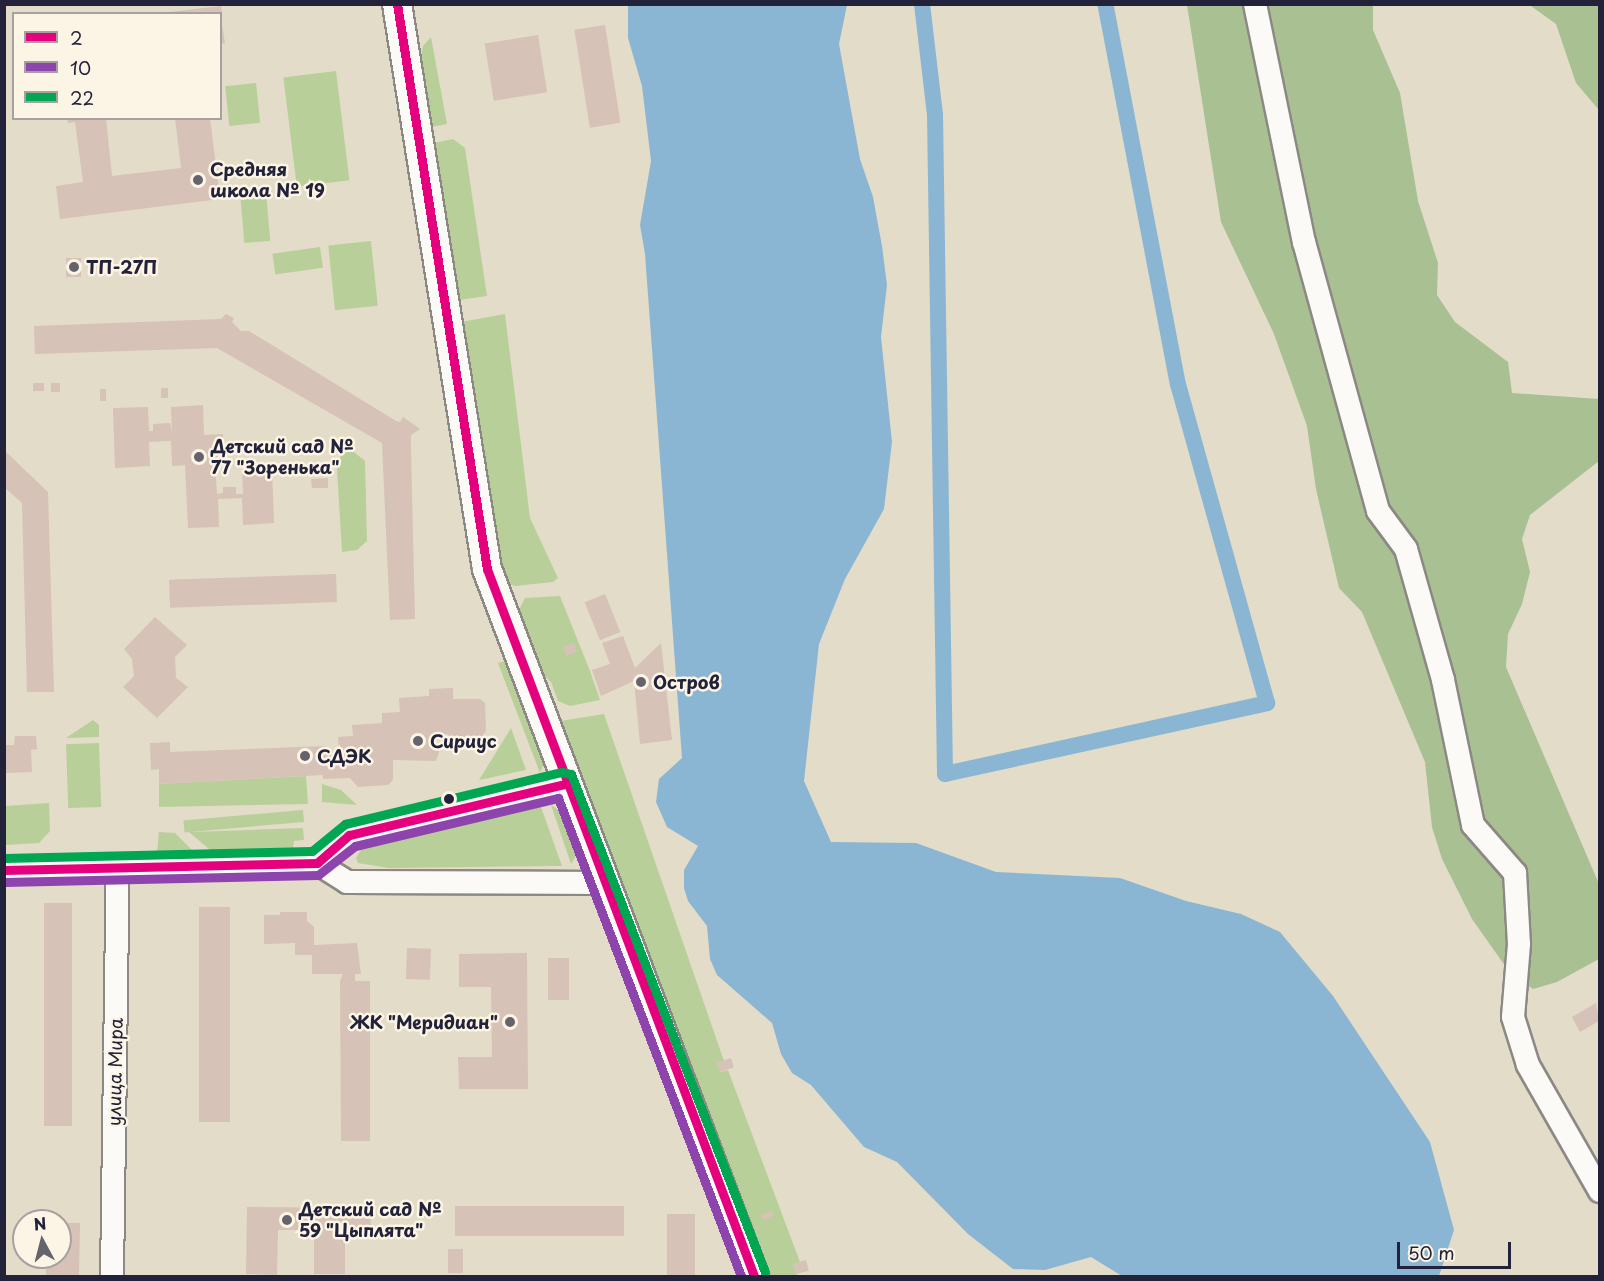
<!DOCTYPE html>
<meta charset="utf-8">
<style>
body{margin:0}
#map{position:relative;width:1604px;height:1281px;overflow:hidden;background:#e3dcc9;font-family:"Playpen Sans",sans-serif}
div>[style]{position:absolute}
[style*='--x']{left:calc(var(--x)*1px);top:calc(var(--y)*1px);width:calc(var(--w)*1px);rotate:calc(var(--a)*1deg)}
.green>*{inset:0;background:#b9cf9a;transform-origin:0 0}
.forest>*{inset:0;background:#a9c092}
.water>*{inset:0;background:#8ab6d3}
.canal>*{height:16px;margin:-8px;padding:0 8px;transform-origin:8px;border-radius:8px;background:#8ab6d3}
.building>*{inset:0;background:#d6c2b6;transform-origin:0 0}
.roads{filter:drop-shadow(2px 0 #8c8883) drop-shadow(-2px 0 #8c8883) drop-shadow(0 2px #8c8883) drop-shadow(0 -2px #8c8883)}
.minor>*{height:22px;margin:-11px;padding:0 11px;transform-origin:11px;border-radius:11px;background:#fbfaf7}
.major>*{height:28px;margin:-14px;padding:0 14px;transform-origin:14px;border-radius:14px;background:#fbfaf7}
.bus-1>*{height:9px;margin:-4.5px;padding:0 4.5px;transform-origin:4.5px;border-radius:4.5px;background:#e5007d}
.bus-2>*{height:9px;margin:-4.5px;padding:0 4.5px;transform-origin:4.5px;border-radius:4.5px;background:#8e44ad}
.bus-3>*{height:9px;margin:-4.5px;padding:0 4.5px;transform-origin:4.5px;border-radius:4.5px;background:#00a651}
.dots>*{width:16px;height:16px;translate:-50% -50%;box-sizing:border-box;border:3px solid #fcf5e5;border-radius:50%}
span{translate:-50% -50%;white-space:nowrap;text-align:center;line-height:1.15;-webkit-text-stroke:5px #fcf5e5;paint-order:stroke}
.poi-label{font-size:18px;color:#22223b;font-weight:700}
.left{translate:0 -50%;text-align:left}
.right{translate:-100% -50%;text-align:right}
.street-label{font-size:18px;color:#22223b}
.frame{position:absolute;inset:0;border:6px solid #22223b;pointer-events:none}
.legend{position:absolute;left:12px;top:12px;width:210px;height:108px;box-sizing:border-box;background:#fcf5e5;border:2px solid #a5a1a1;margin:0;padding:8px 10px;list-style:none;font-size:18px;color:#22223b}
.legend li{display:flex;align-items:center;gap:12px;height:30px}
.legend b{width:30px;border:2px solid #a5a1a1}
.north{position:absolute;left:12px;top:1209px;width:60px;height:60px;box-sizing:border-box;background:#fcf5e5;border:2px solid #a5a1a1;border-radius:50%;rotate:353deg;font-size:16px;font-weight:700;line-height:24px;text-align:center;color:#22223b}
.north::after{content:'';display:block;margin:auto;width:21px;height:27px;background:#66636d;clip-path:polygon(50% 0,100% 100%,50% 72%,0 100%)}
.scale{position:absolute;left:1397px;top:1242px;width:114px;height:27px;box-sizing:border-box;border:3px solid #22223b;border-top:0;padding-left:8px;font-size:18px;line-height:21px;white-space:nowrap;color:#22223b;-webkit-text-stroke:4px #fcf5e5;paint-order:stroke}
</style>
<div id="map">
<div class="green">
<div style="clip-path:polygon(431px 37px,447px 124px,431px 127px,421px 57px,423px 46px)"></div>
<div style="left:336px;top:71px;width:110px;height:53px;rotate:83deg"></div>
<div style="left:256px;top:83px;width:40px;height:31px;rotate:84deg"></div>
<div style="clip-path:polygon(453px 139px,465px 148px,487px 296px,459px 300px,434px 143px)"></div>
<div style="left:266px;top:192px;width:49px;height:26px;rotate:85deg"></div>
<div style="left:371px;top:241px;width:65px;height:43px;rotate:84deg"></div>
<div style="left:320px;top:247px;width:21px;height:48px;rotate:82deg"></div>
<div style="clip-path:polygon(505px 314px,530px 518px,558px 578px,553px 582px,515px 586px,505px 582px,497px 557px,461px 322px)"></div>
<div style="clip-path:polygon(344px 444px,365px 461px,367px 541px,357px 550px,342px 552px,337px 470px)"></div>
<div style="clip-path:polygon(560px 596px,590px 671px,600px 700px,570px 706px,558px 701px,551px 682px,537px 668px,517px 614px,525px 598px)"></div>
<div style="clip-path:polygon(509px 660px,546px 759px,540px 773px,498px 663px)"></div>
<div style="clip-path:polygon(604px 714px,724px 1061px,717px 1064px,721px 1072px,728px 1070px,800px 1262px,794px 1264px,797px 1275px,804px 1276px,769px 1276px,560px 721px)"></div>
<div style="clip-path:polygon(93px 720px,99px 725px,99px 737px,66px 738px)"></div>
<div style="clip-path:polygon(511px 728px,526px 770px,479px 780px)"></div>
<div style="left:99px;top:743px;width:64px;height:33px;rotate:88deg"></div>
<div style="clip-path:polygon(306px 776px,308px 804px,159px 807px,159px 784px)"></div>
<div style="clip-path:polygon(322px 784px,341px 790px,357px 805px,322px 802px)"></div>
<div style="clip-path:polygon(49px 803px,50px 831px,39px 843px,5px 845px,5px 806px)"></div>
<div style="clip-path:polygon(551px 805px,566px 815px,580px 849px,571px 864px)"></div>
<div style="clip-path:polygon(541px 807px,562px 866px,388px 868px,358px 863px,356px 858px,362px 848px,374px 844px)"></div>
<div style="left:303px;top:810px;width:12px;height:120px;rotate:85deg"></div>
<div style="clip-path:polygon(303px 828px,304px 840px,294px 841px,293px 848px,210px 850px,189px 832px)"></div>
<div style="clip-path:polygon(159px 832px,175px 833px,194px 852px,157px 853px)"></div>
</div>
<div class="forest">
<div style="clip-path:polygon(1187px 5px,1373px 5px,1373px 30px,1400px 93px,1418px 201px,1438px 263px,1437px 295px,1455px 322px,1508px 362px,1512px 393px,1599px 399px,1599px 461px,1530px 515px,1522px 539px,1530px 572px,1522px 604px,1508px 634px,1506px 667px,1599px 884px,1599px 959px,1557px 982px,1533px 989px,1508px 970px,1472px 919px,1442px 859px,1432px 827px,1425px 762px,1362px 612px,1339px 588px,1316px 489px,1307px 426px,1274px 334px,1221px 222px)"></div>
<div style="clip-path:polygon(1522px 5px,1599px 5px,1599px 110px,1576px 83px,1556px 24px,1531px 6px)"></div>
</div>
<div class="water">
<div style="clip-path:polygon(628px 5px,847px 5px,839px 44px,860px 159px,873px 197px,882px 246px,887px 285px,881px 337px,892px 442px,884px 509px,845px 579px,819px 644px,804px 781px,831px 842px,916px 843px,996px 872px,1120px 878px,1186px 901px,1241px 914px,1280px 932px,1333px 996px,1430px 1142px,1454px 1230px,1439px 1276px,1122px 1276px,1091px 1257px,1045px 1270px,1013px 1269px,968px 1234px,897px 1162px,864px 1147px,811px 1085px,792px 1073px,781px 1054px,772px 1023px,717px 975px,710px 959px,707px 926px,688px 901px,684px 888px,684px 870px,698px 846px,667px 827px,656px 802px,659px 779px,682px 758px,645px 254px,640px 225px,651px 161px,642px 86px,628px 38px)"></div>
</div>
<div class="canal">
<div style="--x:922;--y:4;--w:112;--a:83.3"></div>
<div style="--x:935;--y:115;--w:659;--a:89.13"></div>
<div style="--x:945;--y:774;--w:330;--a:-12.4"></div>
<div style="--x:1267;--y:703;--w:330;--a:-105.6"></div>
<div style="--x:1178;--y:385;--w:388;--a:-100.8"></div>
</div>
<div class="building">
<div style="clip-path:polygon(221px 6px,222px 14px,169px 14px,169px 12px)"></div>
<div style="clip-path:polygon(220px 14px,225px 43px,220px 44px)"></div>
<div style="left:605px;top:25px;width:99px;height:31px;rotate:81deg"></div>
<div style="left:538px;top:35px;width:58px;height:54px;rotate:81deg"></div>
<div style="clip-path:polygon(67px 118px,106px 118px,112px 176px,181px 168px,175px 118px,210px 118px,220px 199px,60px 219px,56px 186px,83px 182px,75px 122px,68px 123px)"></div>
<div style="left:66px;top:258px;width:15px;height:19px"></div>
<div style="clip-path:polygon(226px 314px,234px 318px,232px 322px,241px 331px,249px 331px,396px 421px,400px 422px,403px 417px,420px 429px,411px 435px,411px 450px,415px 619px,390px 620px,382px 443px,217px 348px,35px 354px,34px 326px,221px 319px)"></div>
<div style="left:44px;top:383px;width:8px;height:11px;rotate:90deg"></div>
<div style="left:51px;top:383px;width:9px;height:9px"></div>
<div style="left:161px;top:388px;width:7px;height:10px"></div>
<div style="left:100px;top:389px;width:6px;height:12px"></div>
<div style="clip-path:polygon(203px 405px,204px 435px,223px 434px,224px 463px,215px 463px,217px 494px,223px 493px,223px 487px,236px 487px,236px 494px,243px 494px,242px 471px,272px 469px,274px 523px,243px 525px,242px 498px,218px 499px,219px 527px,188px 528px,185px 465px,172px 466px,171px 441px,149px 442px,150px 466px,115px 468px,113px 408px,148px 407px,149px 431px,153px 431px,153px 424px,170px 423px,172px 432px,171px 407px)"></div>
<div style="clip-path:polygon(4px 450px,48px 492px,54px 692px,27px 692px,22px 503px,4px 487px)"></div>
<div style="clip-path:polygon(328px 478px,328px 488px,312px 488px,311px 479px)"></div>
<div style="left:336px;top:574px;width:28px;height:167px;rotate:88deg"></div>
<div style="left:605px;top:594px;width:41px;height:22px;rotate:68deg"></div>
<div style="clip-path:polygon(155px 617px,187px 645px,175px 657px,176px 678px,188px 687px,157px 718px,123px 687px,134px 676px,132px 659px,124px 649px)"></div>
<div style="clip-path:polygon(623px 636px,635px 668px,661px 643px,672px 740px,640px 744px,634px 681px,601px 696px,592px 670px,610px 664px,602px 643px)"></div>
<div style="left:574px;top:643px;width:9px;height:12px;rotate:69deg"></div>
<div style="clip-path:polygon(453px 688px,453px 699px,480px 699px,485px 703px,486px 731px,482px 736px,452px 738px,447px 734px,436px 738px,434px 743px,440px 749px,436px 761px,393px 760px,393px 780px,388px 785px,358px 787px,350px 778px,323px 779px,323px 775px,159px 784px,159px 769px,151px 770px,150px 743px,170px 742px,170px 752px,326px 746px,326px 752px,339px 751px,338px 737px,353px 736px,352px 725px,382px 723px,382px 713px,400px 712px,399px 698px,429px 696px,429px 689px)"></div>
<div style="clip-path:polygon(15px 736px,36px 736px,37px 749px,31px 750px,32px 772px,4px 773px,4px 745px,14px 745px)"></div>
<div style="left:44px;top:903px;width:28px;height:223px"></div>
<div style="left:199px;top:907px;width:31px;height:215px"></div>
<div style="clip-path:polygon(280px 912px,307px 912px,307px 921px,314px 927px,314px 945px,357px 943px,361px 974px,355px 974px,355px 981px,370px 981px,370px 1141px,341px 1141px,340px 981px,343px 974px,312px 974px,312px 955px,295px 955px,295px 943px,264px 944px,264px 915px,280px 915px)"></div>
<div style="left:407px;top:948px;width:24px;height:31px;rotate:2deg"></div>
<div style="clip-path:polygon(527px 953px,528px 1089px,459px 1089px,458px 1057px,492px 1057px,491px 987px,459px 987px,459px 954px)"></div>
<div style="left:548px;top:958px;width:21px;height:42px"></div>
<div style="clip-path:polygon(1596px 1003px,1599px 1021px,1580px 1032px,1572px 1017px)"></div>
<div style="left:731px;top:1058px;width:10px;height:15px;rotate:73deg"></div>
<div style="left:624px;top:1206px;width:30px;height:169px;rotate:90deg"></div>
<div style="clip-path:polygon(247px 1207px,370px 1208px,371px 1231px,345px 1230px,345px 1274px,314px 1274px,314px 1230px,278px 1230px,277px 1275px,246px 1274px)"></div>
<div style="left:772px;top:1211px;width:5px;height:12px;rotate:68deg"></div>
<div style="left:667px;top:1214px;width:28px;height:62px"></div>
<div style="clip-path:polygon(60px 1223px,80px 1223px,79px 1276px,46px 1276px,46px 1257px,60px 1257px)"></div>
<div style="left:448px;top:1249px;width:15px;height:24px"></div>
<div style="left:806px;top:1260px;width:11px;height:14px;rotate:75deg"></div>
</div>
<div class="roads">
<div class="minor">
<div style="--x:1255;--y:4;--w:243;--a:78.4"></div>
<div style="--x:1304;--y:242;--w:279;--a:74.6"></div>
<div style="--x:1378;--y:511;--w:47;--a:53.6"></div>
<div style="--x:1406;--y:549;--w:136;--a:74.2"></div>
<div style="--x:1443;--y:680;--w:148;--a:78.3"></div>
<div style="--x:1473;--y:825;--w:64;--a:48.8"></div>
<div style="--x:1515;--y:873;--w:71;--a:86.8"></div>
<div style="--x:1519;--y:944;--w:73;--a:94.7"></div>
<div style="--x:1513;--y:1017;--w:50;--a:72.6"></div>
<div style="--x:1528;--y:1065;--w:145;--a:60.3"></div>
<div style="--x:317;--y:863;--w:43;--a:-41.2"></div>
<div style="--x:349;--y:835;--w:222;--a:-13.3"></div>
<div style="--x:4;--y:870;--w:313;--a:-1.3"></div>
<div style="--x:317;--y:863;--w:36;--a:32"></div>
<div style="--x:347;--y:882;--w:256;--a:0.2"></div>
<div style="--x:112;--y:1276;--w:408;--a:-89.2"></div>
</div>
<div class="major">
<div style="--x:397;--y:4;--w:572;--a:80.95"></div>
<div style="--x:487;--y:569;--w:756;--a:69.31"></div>
</div>
</div>
<div class="bus-1">
<div style="--x:397;--y:4;--w:572;--a:80.95"></div>
<div style="--x:487;--y:569;--w:756;--a:69.31"></div>
<div style="--x:4;--y:870;--w:313;--a:-1.3"></div>
<div style="--x:317;--y:863;--w:43;--a:-41.2"></div>
<div style="--x:349;--y:835;--w:222;--a:-13.3"></div>
</div>
<div class="bus-2">
<div style="--x:4;--y:882;--w:314;--a:-1.3"></div>
<div style="--x:318;--y:875;--w:47;--a:-38.1"></div>
<div style="--x:355;--y:846;--w:209;--a:-13.3"></div>
<div style="--x:558;--y:798;--w:512;--a:69.05"></div>
</div>
<div class="bus-3">
<div style="--x:4;--y:858;--w:308;--a:-1.3"></div>
<div style="--x:312;--y:851;--w:43;--a:-39.3"></div>
<div style="--x:345;--y:824;--w:223;--a:-13.5"></div>
<div style="--x:562;--y:772;--w:9;--a:13"></div>
<div style="--x:571;--y:774;--w:534;--a:68.72"></div>
</div>
<div class="dots">
<div style="left:198px;top:180px;background:#66636d"></div>
<div style="left:74px;top:267px;background:#66636d"></div>
<div style="left:199px;top:457px;background:#66636d"></div>
<div style="left:641px;top:682px;background:#66636d"></div>
<div style="left:418px;top:741px;background:#66636d"></div>
<div style="left:305px;top:756px;background:#66636d"></div>
<div style="left:449px;top:799px;background:#22223b"></div>
<div style="left:510px;top:1022px;background:#66636d"></div>
<div style="left:287px;top:1220px;background:#66636d"></div>
</div>
<div class="poi-label">
<span class="left" style="left:210px;top:180px">Средняя<br>школа № 19</span>
<span class="left" style="left:86px;top:267px">ТП-27П</span>
<span class="left" style="left:211px;top:457px">Детский сад №<br>77 "Зоренька"</span>
<span class="left" style="left:653px;top:682px">Остров</span>
<span class="left" style="left:430px;top:741px">Сириус</span>
<span class="left" style="left:317px;top:756px">СДЭК</span>
<span class="right" style="left:498px;top:1022px">ЖК "Меридиан"</span>
<span class="left" style="left:299px;top:1220px">Детский сад №<br>59 "Цыплята"</span>
</div>
<div class="street-label">
<span style="left:115px;top:1072px;rotate:-89deg">улица Мира</span>
</div>
<div class="frame"></div>
<ul class="legend">
<li><b style="height:8px;background:#e5007d"></b>2</li>
<li><b style="height:8px;background:#8e44ad"></b>10</li>
<li><b style="height:8px;background:#00a651"></b>22</li>
</ul>
<div class="north">N</div>
<div class="scale">50 m</div>
</div>
